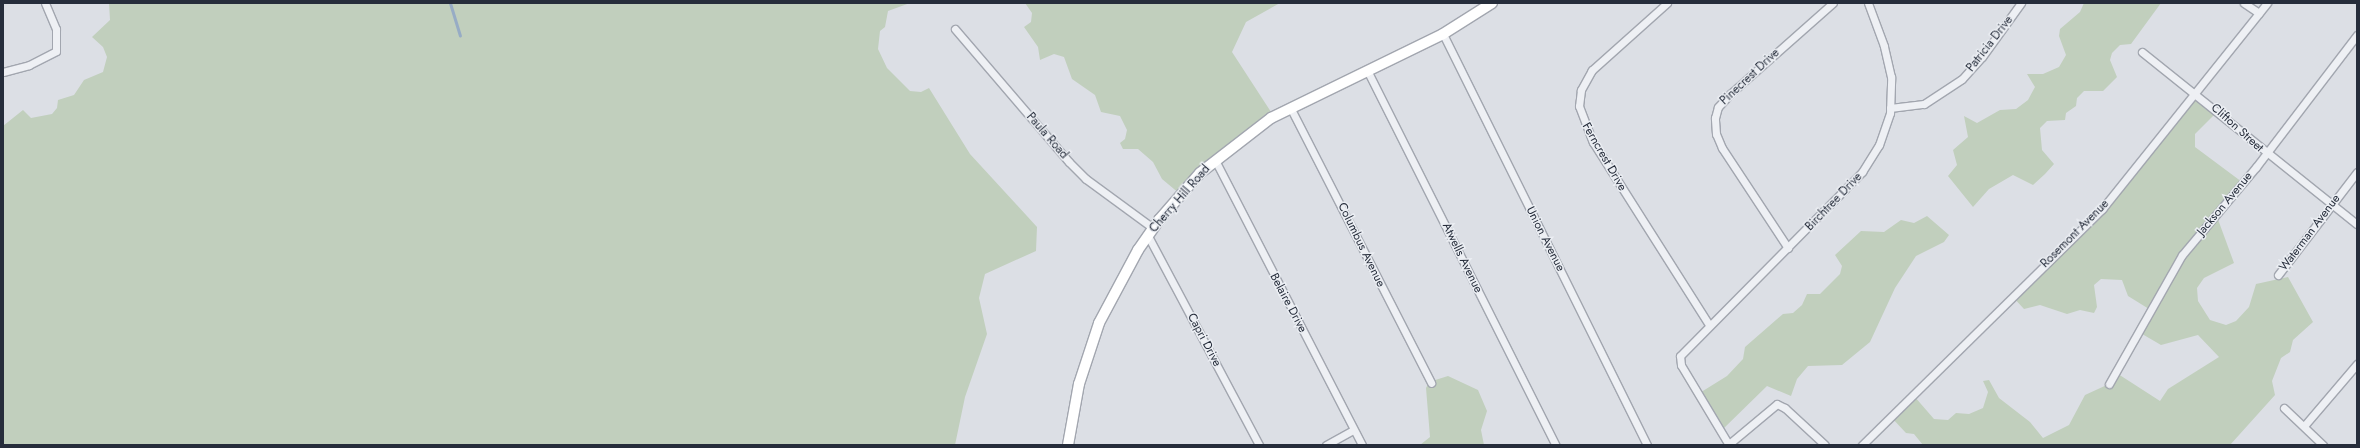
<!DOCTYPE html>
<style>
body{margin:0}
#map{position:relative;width:2360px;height:448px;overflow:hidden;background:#dcdfe5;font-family:Jost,sans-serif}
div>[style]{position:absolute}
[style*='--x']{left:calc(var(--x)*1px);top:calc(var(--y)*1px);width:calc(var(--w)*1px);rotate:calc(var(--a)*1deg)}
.green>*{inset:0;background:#c1cfbd}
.stream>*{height:3px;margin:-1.5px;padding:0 1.5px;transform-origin:1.5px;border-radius:1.5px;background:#97acc5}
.roads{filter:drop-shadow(1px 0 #a2a6af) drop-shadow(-1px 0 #a2a6af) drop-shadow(0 1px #a2a6af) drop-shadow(0 -1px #a2a6af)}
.minor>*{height:7px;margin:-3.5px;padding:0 3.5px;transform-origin:3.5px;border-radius:3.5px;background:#eef0f4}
.secondary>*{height:10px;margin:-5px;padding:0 5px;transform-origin:5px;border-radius:5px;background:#fff}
span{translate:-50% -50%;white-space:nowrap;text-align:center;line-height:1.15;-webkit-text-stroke:3px #ebeef3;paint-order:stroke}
.street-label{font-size:12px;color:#262d3b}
.frame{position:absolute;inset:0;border:4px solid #262d3b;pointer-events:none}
</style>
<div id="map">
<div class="green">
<div style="clip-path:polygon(109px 3px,910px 3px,888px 11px,885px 27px,880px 31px,878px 49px,887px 68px,910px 91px,921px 92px,929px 88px,970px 154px,1037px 227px,1036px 251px,985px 274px,979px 298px,987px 334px,965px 397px,955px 445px,3px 445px,3px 126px,23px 110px,31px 118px,52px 114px,57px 108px,58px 100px,74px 95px,84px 80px,103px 72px,107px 57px,103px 47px,92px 37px,110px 20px)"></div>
<div style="clip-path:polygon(1025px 3px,1280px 3px,1246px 22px,1232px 52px,1273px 115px,1180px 194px,1162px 179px,1153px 162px,1138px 149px,1123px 149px,1120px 143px,1125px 139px,1127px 130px,1120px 116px,1101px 112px,1095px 95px,1072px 79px,1064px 57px,1054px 54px,1040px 60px,1038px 47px,1024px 27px,1031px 22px,1032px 13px)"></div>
<div style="clip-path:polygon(2084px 3px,2161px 3px,2131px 44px,2120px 45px,2112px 53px,2110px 60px,2117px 77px,2103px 91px,2084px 91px,2077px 98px,2076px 106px,2066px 113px,2065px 120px,2047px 121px,2040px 128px,2042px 150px,2054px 164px,2045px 174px,2033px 185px,2013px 175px,1989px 189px,1973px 207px,1948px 176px,1957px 165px,1953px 150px,1968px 137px,1964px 116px,1977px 123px,2000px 110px,2016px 109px,2028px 100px,2035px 87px,2027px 74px,2043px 74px,2059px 67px,2066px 55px,2059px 36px,2060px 29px,2080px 12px)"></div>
<div style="clip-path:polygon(2195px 91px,2218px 111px,2195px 134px,2195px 147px,2242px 182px,2216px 214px,2234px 263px,2204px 278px,2197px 288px,2198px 301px,2210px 320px,2226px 325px,2236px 321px,2249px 307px,2256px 284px,2288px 277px,2313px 322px,2293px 340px,2290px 352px,2281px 358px,2272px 381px,2275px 395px,2230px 445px,1923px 445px,1914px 434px,1906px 433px,1891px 417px,1914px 396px,1934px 419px,1948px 420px,1956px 413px,1969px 414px,1983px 408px,1988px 392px,1983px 381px,1989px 380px,1999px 398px,2030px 422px,2043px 438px,2069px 425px,2085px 395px,2109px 384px,2115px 372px,2160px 401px,2168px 389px,2219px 357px,2198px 335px,2161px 345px,2137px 331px,2149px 309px,2128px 296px,2122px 280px,2101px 279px,2094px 285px,2097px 307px,2094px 313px,2080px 310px,2067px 314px,2040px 305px,2024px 309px,2012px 296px,2103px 208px)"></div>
<div style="clip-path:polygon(1927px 216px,1949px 235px,1944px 242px,1916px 256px,1895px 288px,1870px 342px,1842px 365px,1808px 366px,1797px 379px,1791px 396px,1767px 386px,1722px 430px,1698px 394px,1727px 376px,1743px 359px,1745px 347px,1783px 314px,1793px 313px,1802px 305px,1807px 294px,1820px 294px,1840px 274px,1842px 266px,1835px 255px,1861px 231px,1884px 232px,1901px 220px,1914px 223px)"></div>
<div style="clip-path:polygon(1448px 376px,1478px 390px,1487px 411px,1481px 430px,1484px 445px,1420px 445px,1430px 437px,1426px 388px,1429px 382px)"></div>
</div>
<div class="stream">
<div style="--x:450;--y:3;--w:34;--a:73"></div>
</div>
<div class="roads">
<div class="minor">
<div style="--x:1667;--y:3;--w:101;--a:138.2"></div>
<div style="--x:1592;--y:70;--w:23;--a:119"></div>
<div style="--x:1581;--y:90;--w:16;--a:97"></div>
<div style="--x:1579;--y:106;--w:39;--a:69"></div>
<div style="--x:1593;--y:142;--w:217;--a:57.6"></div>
<div style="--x:2244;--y:3;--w:18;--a:34"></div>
<div style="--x:955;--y:29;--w:175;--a:49.4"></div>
<div style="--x:1069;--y:162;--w:24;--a:45"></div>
<div style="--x:1086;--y:179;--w:83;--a:36.2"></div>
<div style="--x:1443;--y:34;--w:459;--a:63.6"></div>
<div style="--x:2142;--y:52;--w:275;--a:38.7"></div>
<div style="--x:1367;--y:70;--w:420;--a:63.3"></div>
<div style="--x:3;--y:72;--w:27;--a:-15"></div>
<div style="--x:29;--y:65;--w:30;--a:-27"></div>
<div style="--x:56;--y:51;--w:22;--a:-90"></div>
<div style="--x:56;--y:29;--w:28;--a:-113"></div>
<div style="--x:1290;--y:107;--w:310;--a:62.9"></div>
<div style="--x:1890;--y:108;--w:34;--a:-7"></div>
<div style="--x:1924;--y:104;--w:45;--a:-33.3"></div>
<div style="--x:1962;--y:79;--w:30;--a:-48"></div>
<div style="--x:1982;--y:57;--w:67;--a:-54.2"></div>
<div style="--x:1215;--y:160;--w:321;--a:62.7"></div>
<div style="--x:1148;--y:236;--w:237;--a:62"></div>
<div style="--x:1788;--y:248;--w:120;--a:-123.4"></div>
<div style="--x:1722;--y:148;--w:15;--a:-113"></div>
<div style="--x:1716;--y:134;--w:16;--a:-94"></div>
<div style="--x:1715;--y:118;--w:11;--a:-75"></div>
<div style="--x:1718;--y:107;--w:18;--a:-47"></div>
<div style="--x:1730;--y:94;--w:137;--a:-41.5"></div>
<div style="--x:2278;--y:275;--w:130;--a:-52.5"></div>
<div style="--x:2109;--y:384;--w:148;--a:-60.5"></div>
<div style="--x:2182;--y:255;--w:115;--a:-49.9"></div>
<div style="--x:2256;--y:167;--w:166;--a:-52.6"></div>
<div style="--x:2284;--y:408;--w:54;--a:43.5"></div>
<div style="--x:2304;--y:426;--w:82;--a:-49.5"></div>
<div style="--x:1729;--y:444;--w:62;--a:-39.8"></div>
<div style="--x:1777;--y:404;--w:9;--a:27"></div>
<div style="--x:1785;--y:408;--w:54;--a:42.8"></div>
<div style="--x:1326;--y:445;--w:31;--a:-29"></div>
<div style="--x:1729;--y:445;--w:93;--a:-121"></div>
<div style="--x:1681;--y:365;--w:9;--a:-96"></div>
<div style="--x:1680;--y:356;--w:259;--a:-45.3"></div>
<div style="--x:1862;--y:172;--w:32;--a:-58"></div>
<div style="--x:1879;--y:145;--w:34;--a:-71"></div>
<div style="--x:1890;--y:113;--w:36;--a:-88"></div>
<div style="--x:1891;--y:77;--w:32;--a:-103"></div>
<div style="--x:1884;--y:46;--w:46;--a:-110.4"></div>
<div style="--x:1862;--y:445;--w:337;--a:-44.5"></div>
<div style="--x:2102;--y:209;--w:264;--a:-51.3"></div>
</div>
<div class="secondary">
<div style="--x:1068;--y:445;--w:62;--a:-79.8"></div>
<div style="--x:1079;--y:384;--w:64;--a:-71.8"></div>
<div style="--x:1099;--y:323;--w:83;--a:-61.9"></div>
<div style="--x:1138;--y:250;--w:37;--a:-55"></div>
<div style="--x:1159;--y:220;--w:62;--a:-48.9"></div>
<div style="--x:1200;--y:173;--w:90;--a:-37.8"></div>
<div style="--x:1271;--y:118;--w:191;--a:-26"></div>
<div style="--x:1443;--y:34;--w:58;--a:-32.3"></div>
</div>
</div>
<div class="street-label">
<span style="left:1990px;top:44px;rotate:-52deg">Patricia Drive</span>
<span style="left:1750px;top:77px;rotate:-43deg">Pinecrest Drive</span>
<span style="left:2237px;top:128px;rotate:42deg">Clifton Street</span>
<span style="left:1047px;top:136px;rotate:49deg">Paula Road</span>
<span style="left:1604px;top:157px;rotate:60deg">Ferncrest Drive</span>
<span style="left:1180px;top:199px;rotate:-49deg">Cherry Hill Road</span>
<span style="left:1834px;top:202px;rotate:-46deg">Birchtree Drive</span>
<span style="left:2225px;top:204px;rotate:-50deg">Jackson Avenue</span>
<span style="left:2310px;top:233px;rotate:-53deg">Waterman Avenue</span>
<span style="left:2075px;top:234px;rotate:-45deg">Rosemont Avenue</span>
<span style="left:1545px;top:239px;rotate:63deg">Union Avenue</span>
<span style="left:1361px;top:245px;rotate:64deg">Columbus Avenue</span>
<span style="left:1462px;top:258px;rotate:64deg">Atwells Avenue</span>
<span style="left:1288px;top:303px;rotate:62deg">Belaire Drive</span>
<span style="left:1204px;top:340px;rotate:62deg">Capri Drive</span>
</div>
<div class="frame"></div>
</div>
